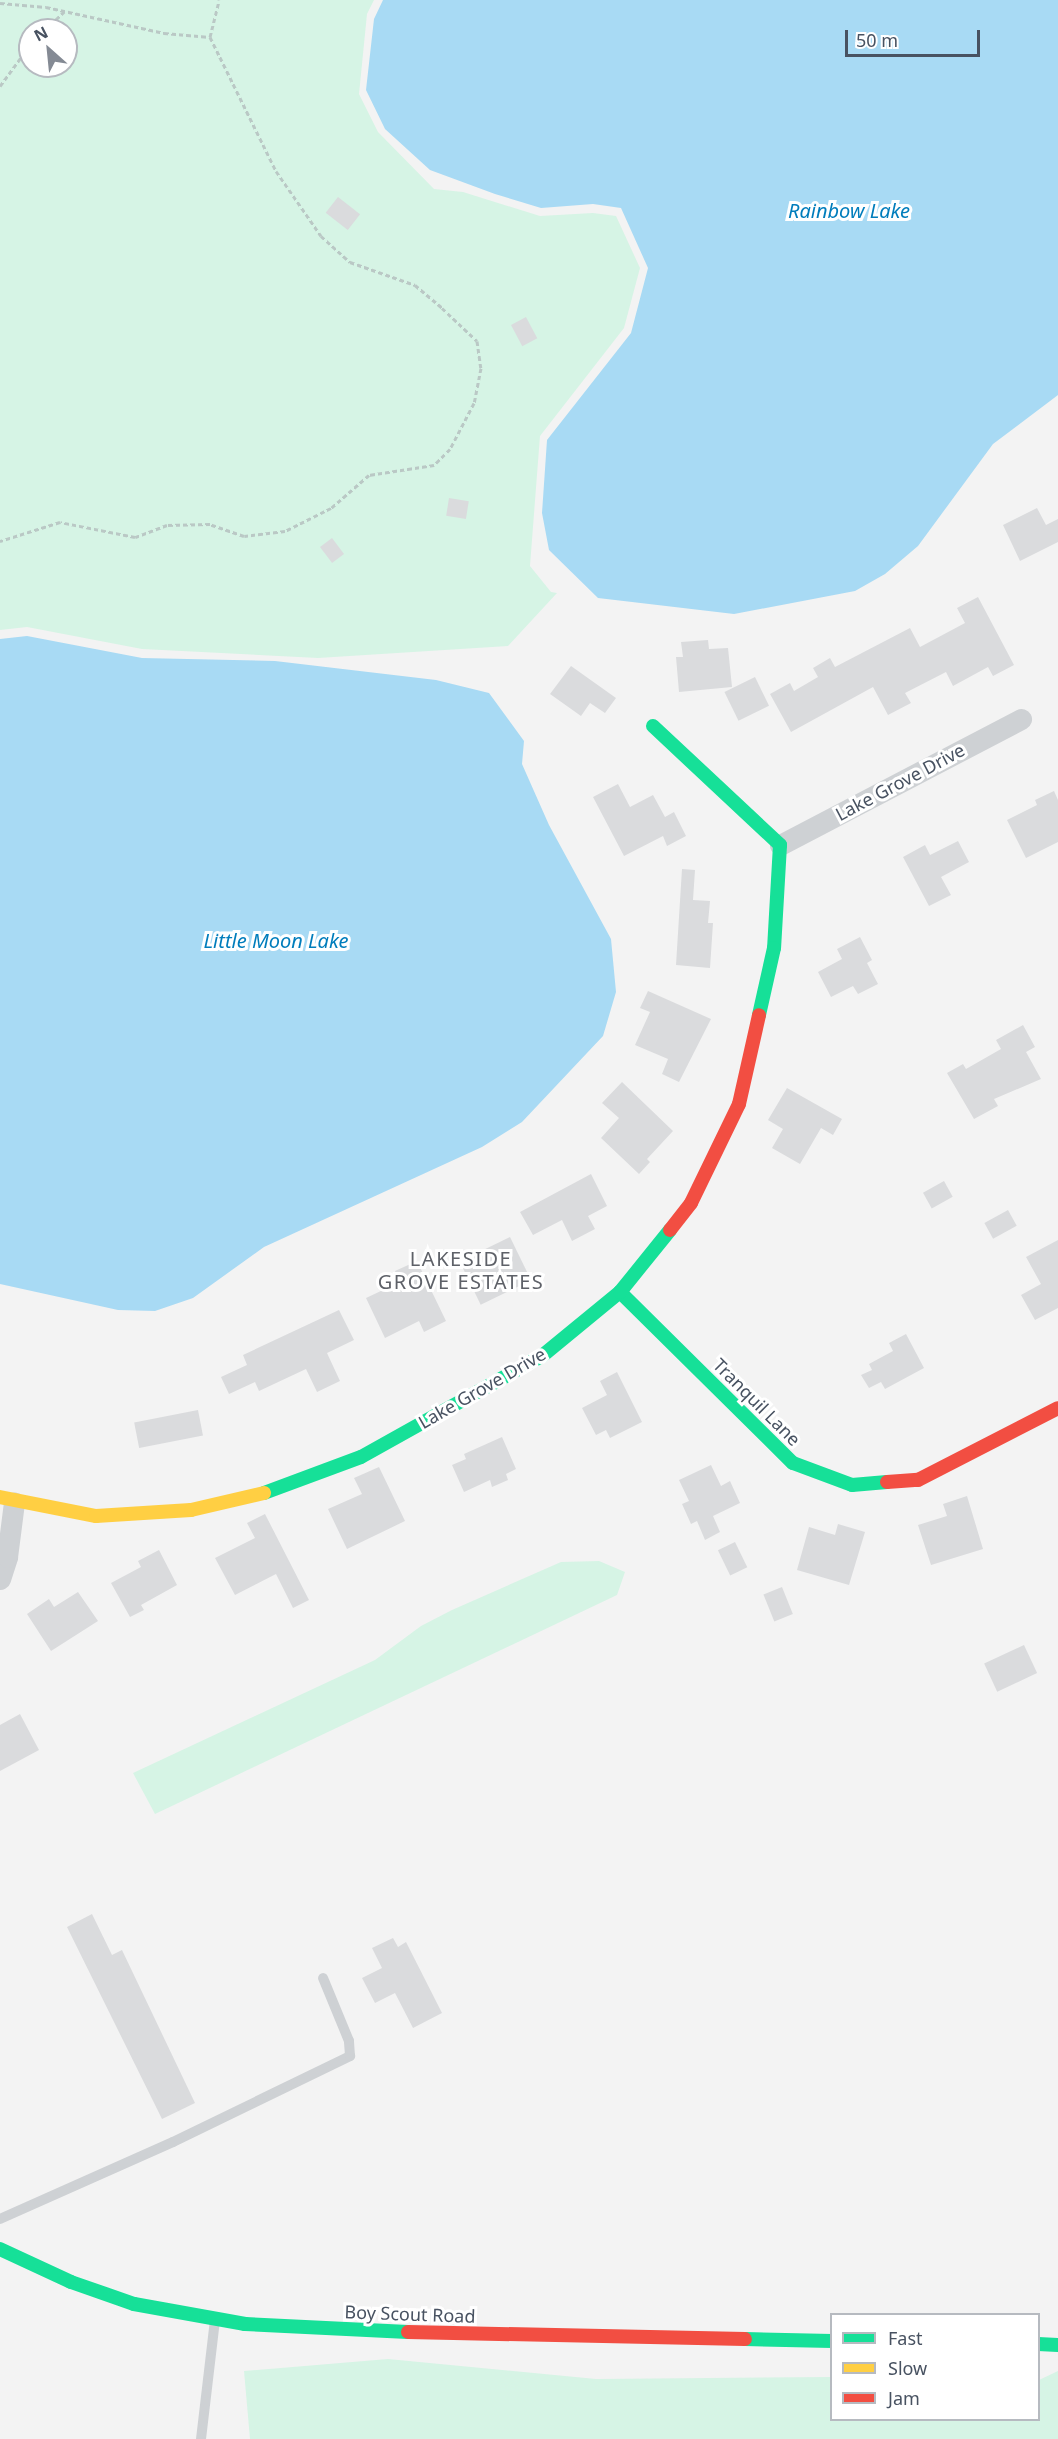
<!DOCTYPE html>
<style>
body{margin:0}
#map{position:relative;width:1058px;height:2439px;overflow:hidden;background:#f3f3f3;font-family:"Noto Sans",sans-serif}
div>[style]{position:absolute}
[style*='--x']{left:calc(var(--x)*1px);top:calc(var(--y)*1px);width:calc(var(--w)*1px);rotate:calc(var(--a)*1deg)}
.green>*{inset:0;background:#d6f4e5}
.water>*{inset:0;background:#a8daf4}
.building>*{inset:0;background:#dadbdd;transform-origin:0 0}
.path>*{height:3px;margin-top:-1.5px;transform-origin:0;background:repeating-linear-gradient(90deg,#bac8c5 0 4.5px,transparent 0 7.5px)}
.lane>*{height:10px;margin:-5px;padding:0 5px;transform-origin:5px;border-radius:5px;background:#ced1d4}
.street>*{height:21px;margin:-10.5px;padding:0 10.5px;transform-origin:10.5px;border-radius:10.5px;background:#ced1d4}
.fast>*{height:14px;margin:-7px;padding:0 7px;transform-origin:7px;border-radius:7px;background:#16e098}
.slow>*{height:14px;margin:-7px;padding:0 7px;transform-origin:7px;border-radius:7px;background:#ffcf43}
.jam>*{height:14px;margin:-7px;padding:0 7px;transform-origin:7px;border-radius:7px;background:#f24e42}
span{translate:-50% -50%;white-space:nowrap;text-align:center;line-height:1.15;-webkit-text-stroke:6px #fff;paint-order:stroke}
.street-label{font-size:18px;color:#485261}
.water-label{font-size:20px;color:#007dbc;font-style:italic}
.neighbourhood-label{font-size:20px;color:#5e6168;letter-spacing:1.5px}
.legend{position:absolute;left:830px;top:2313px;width:210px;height:108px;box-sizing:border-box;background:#fff;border:2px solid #b6bac0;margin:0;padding:8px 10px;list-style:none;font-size:18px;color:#485261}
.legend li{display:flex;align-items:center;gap:12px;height:30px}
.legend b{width:30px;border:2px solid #b6bac0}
.north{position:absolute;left:18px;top:18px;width:60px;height:60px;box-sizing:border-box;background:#fff;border:2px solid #b6bac0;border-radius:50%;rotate:333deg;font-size:16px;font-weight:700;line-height:24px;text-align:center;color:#485261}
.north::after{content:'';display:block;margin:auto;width:21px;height:27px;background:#848a94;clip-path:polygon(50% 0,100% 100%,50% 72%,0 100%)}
.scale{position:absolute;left:845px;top:30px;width:135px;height:27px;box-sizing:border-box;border:3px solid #485261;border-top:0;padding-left:8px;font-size:18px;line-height:21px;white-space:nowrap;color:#485261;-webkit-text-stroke:4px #fff;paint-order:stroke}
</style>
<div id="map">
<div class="green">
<div style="clip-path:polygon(evenodd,0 0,374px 0,367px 14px,359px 94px,378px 132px,434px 189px,463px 192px,540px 216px,593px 213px,616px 216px,640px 268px,624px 328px,540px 436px,530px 566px,551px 592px,557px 593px,508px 646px,318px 658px,142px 649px,27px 627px,0 630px,0 0,30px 30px,66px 30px,66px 66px,30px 66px,30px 30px)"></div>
<div style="clip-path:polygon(599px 1561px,625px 1572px,617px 1595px,155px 1814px,133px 1773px,375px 1660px,421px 1626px,452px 1610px,561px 1562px)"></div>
<div style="clip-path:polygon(388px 2359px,596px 2379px,831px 2377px,832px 2420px,1038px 2420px,1039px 2380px,1058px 2371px,1058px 2439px,250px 2439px,244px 2371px)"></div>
</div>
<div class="water">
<div style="clip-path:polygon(383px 0,1058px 0,1058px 395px,993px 444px,918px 546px,885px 574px,855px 591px,734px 614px,598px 598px,549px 550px,542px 513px,547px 440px,631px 333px,648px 268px,621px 208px,593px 204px,541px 208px,495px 194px,430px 170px,385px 129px,366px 90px,374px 19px)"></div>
<div style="clip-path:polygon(27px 636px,142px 658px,275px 661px,436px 680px,489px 693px,524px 741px,522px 764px,549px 825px,611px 939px,616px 992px,603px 1036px,522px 1122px,482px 1147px,264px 1247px,193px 1298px,155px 1311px,118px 1310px,0 1284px,0 639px)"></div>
</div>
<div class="building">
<div style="left:338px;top:197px;width:28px;height:20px;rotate:38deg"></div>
<div style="left:526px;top:317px;width:24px;height:17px;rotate:62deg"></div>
<div style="left:449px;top:498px;width:20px;height:18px;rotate:9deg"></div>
<div style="clip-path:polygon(1037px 508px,1046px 525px,1058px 519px,1058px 542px,1020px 561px,1003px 525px)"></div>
<div style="left:332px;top:538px;width:20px;height:15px;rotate:53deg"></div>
<div style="clip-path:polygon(978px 597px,1014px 665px,993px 676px,988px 667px,953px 686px,946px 672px,905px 693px,911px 703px,888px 715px,873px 687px,791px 732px,770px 694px,790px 683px,794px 691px,818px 677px,813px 668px,830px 658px,835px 667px,910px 628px,920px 647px,965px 623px,957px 608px)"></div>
<div style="clip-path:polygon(708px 640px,709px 649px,728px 648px,732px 687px,679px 692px,676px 657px,683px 657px,681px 642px)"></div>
<div style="clip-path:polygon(571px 666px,616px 698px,605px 713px,590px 703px,581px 716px,550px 694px)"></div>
<div style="left:755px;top:677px;width:32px;height:34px;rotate:64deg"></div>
<div style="clip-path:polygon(618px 784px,630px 807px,653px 795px,665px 817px,674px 812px,686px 836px,667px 846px,663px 836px,624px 856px,593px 797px)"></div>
<div style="clip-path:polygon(1054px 791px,1058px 800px,1058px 842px,1026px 858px,1007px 820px,1037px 805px,1035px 800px)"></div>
<div style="clip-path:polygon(958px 841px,969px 862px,941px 877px,951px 895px,929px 906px,903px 857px,925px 845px,930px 855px)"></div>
<div style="clip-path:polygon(682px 869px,695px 870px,693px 900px,710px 901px,708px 923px,713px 923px,710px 968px,676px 965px)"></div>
<div style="clip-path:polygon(860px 937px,872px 960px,867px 963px,878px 984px,858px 994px,853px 986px,831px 997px,818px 972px,842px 959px,837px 949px)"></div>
<div style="clip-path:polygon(648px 991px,711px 1019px,679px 1082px,662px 1074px,668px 1059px,635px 1045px,650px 1012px,640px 1008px)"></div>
<div style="clip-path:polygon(1023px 1025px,1035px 1047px,1026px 1052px,1041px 1079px,994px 1099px,998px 1106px,974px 1119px,947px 1073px,963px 1064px,966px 1069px,1001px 1049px,996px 1040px)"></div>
<div style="clip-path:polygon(622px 1082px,673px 1131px,647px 1159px,650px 1162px,639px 1174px,601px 1138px,619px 1118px,602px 1103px)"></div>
<div style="clip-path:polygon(787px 1088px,842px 1119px,833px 1135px,821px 1128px,800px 1164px,772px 1148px,783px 1129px,768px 1120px)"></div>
<div style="clip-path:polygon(591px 1174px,607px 1206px,588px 1216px,595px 1229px,572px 1241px,562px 1220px,533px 1235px,520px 1212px)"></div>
<div style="left:944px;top:1181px;width:18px;height:24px;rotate:61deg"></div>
<div style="left:1008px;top:1210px;width:18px;height:27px;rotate:61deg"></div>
<div style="left:510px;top:1237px;width:48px;height:56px;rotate:64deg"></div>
<div style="clip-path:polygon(1058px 1240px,1058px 1308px,1035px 1320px,1021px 1295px,1041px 1284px,1026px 1257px)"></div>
<div style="clip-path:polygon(417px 1261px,446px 1321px,424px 1332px,419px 1321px,385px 1338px,366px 1298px,400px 1282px,395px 1271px)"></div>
<div style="clip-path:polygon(339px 1310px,354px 1340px,327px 1353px,340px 1381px,317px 1392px,306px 1369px,259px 1391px,255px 1382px,229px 1394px,221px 1377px,247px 1365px,243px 1355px)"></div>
<div style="clip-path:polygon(906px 1334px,924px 1368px,885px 1389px,881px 1382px,869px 1388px,861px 1375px,872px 1370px,869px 1364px,893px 1351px,889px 1343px)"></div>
<div style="clip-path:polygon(617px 1372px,642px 1422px,610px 1438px,606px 1430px,596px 1435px,582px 1408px,607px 1395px,600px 1381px)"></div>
<div style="left:198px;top:1410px;width:26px;height:65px;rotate:79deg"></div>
<div style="clip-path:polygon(502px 1437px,516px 1469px,506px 1474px,508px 1480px,492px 1487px,490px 1480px,464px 1492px,452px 1465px,466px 1459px,464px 1454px)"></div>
<div style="clip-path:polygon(711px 1465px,721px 1486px,730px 1481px,740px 1503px,713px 1516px,720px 1532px,705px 1540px,697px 1521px,691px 1524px,682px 1504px,689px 1501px,679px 1480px)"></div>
<div style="clip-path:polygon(379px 1467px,405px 1521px,347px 1549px,328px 1509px,362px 1494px,354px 1478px)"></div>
<div style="clip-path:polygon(967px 1496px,983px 1549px,931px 1565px,918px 1525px,947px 1516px,943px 1504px)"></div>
<div style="clip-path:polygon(265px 1514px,309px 1600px,293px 1608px,276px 1574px,235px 1595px,215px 1558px,255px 1538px,247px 1523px)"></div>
<div style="clip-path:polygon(838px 1524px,865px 1532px,849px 1585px,797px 1570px,809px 1527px,835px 1535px)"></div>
<div style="left:735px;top:1542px;width:28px;height:19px;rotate:64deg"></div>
<div style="clip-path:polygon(159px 1550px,177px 1585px,141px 1605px,144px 1610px,130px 1617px,111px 1583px,141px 1567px,138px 1561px)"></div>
<div style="left:782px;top:1587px;width:29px;height:20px;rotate:68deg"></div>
<div style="clip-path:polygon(78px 1592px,98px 1621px,51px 1651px,27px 1614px,49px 1599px,54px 1607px)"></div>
<div style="left:1024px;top:1645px;width:31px;height:44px;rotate:65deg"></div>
<div style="clip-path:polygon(20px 1714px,39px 1750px,0 1771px,0 1725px)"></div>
<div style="clip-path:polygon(92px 1914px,112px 1955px,122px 1950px,195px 2103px,162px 2119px,67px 1927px)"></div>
<div style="clip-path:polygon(393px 1938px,398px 1947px,406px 1942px,442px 2013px,413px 2028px,395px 1993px,375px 2003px,362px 1978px,382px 1968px,372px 1948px)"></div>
</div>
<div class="path">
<div style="--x:0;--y:3;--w:46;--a:5"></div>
<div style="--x:46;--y:7;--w:121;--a:12.4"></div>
<div style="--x:164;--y:33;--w:46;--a:5"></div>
<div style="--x:210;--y:37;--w:149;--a:63.8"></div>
<div style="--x:276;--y:171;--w:79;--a:55.3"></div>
<div style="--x:321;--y:236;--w:39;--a:42"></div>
<div style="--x:350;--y:262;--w:69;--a:19.5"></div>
<div style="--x:415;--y:285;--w:35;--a:40"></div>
<div style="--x:442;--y:308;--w:48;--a:43.3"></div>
<div style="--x:477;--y:341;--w:27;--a:82"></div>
<div style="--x:481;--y:368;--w:36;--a:101"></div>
<div style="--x:474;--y:403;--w:52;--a:117.6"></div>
<div style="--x:450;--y:449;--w:23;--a:135"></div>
<div style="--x:434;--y:465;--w:66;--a:171.3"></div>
<div style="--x:369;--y:475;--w:50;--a:139"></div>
<div style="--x:331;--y:508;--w:51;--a:153.4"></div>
<div style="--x:285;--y:531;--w:41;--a:173"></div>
<div style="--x:244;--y:536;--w:36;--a:-161"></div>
<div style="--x:210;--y:524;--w:43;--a:178.7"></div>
<div style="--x:167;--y:525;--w:34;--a:159"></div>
<div style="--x:135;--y:537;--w:76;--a:-168.7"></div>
<div style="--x:60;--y:522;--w:63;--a:162.4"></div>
<div style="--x:45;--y:30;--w:28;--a:-44"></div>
<div style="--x:210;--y:37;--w:38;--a:-76"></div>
<div style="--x:0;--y:86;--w:51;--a:-53.8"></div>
</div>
<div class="lane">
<div style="--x:0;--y:2219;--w:189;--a:-24"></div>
<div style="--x:173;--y:2142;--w:197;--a:-25.9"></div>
<div style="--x:350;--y:2056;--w:15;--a:-94"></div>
<div style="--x:349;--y:2041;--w:68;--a:-112.4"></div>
<div style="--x:201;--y:2439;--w:120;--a:-83.3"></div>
</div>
<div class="street">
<div style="--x:780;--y:845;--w:272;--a:-27.6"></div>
<div style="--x:0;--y:1579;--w:23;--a:-72"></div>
<div style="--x:7;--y:1557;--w:55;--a:-82.7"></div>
</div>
<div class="fast">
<div style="--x:653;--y:726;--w:174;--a:43.1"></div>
<div style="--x:780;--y:845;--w:103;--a:93.3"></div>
<div style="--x:774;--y:948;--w:69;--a:102.6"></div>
<div style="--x:620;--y:1292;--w:243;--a:44.7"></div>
<div style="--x:793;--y:1463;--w:63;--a:20.4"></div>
<div style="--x:852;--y:1485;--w:35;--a:-5"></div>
<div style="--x:264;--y:1493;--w:103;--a:-20.4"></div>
<div style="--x:361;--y:1457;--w:207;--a:-29.2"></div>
<div style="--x:542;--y:1356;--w:101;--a:-39.4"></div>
<div style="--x:620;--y:1292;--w:80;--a:-51.1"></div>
<div style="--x:0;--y:2249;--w:78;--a:24.9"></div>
<div style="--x:71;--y:2282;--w:67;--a:19.2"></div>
<div style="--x:134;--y:2304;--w:113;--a:10.2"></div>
<div style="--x:245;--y:2324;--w:163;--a:2.8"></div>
<div style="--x:745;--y:2339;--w:87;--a:1.3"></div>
<div style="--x:1038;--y:2344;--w:20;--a:3"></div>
</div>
<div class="slow">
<div style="--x:0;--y:1497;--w:98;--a:11.2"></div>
<div style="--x:96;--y:1516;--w:95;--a:-3.6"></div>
<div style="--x:191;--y:1510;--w:75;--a:-13.1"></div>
</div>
<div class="jam">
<div style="--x:670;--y:1230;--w:34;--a:-52"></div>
<div style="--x:691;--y:1203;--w:110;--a:-64.1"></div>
<div style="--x:739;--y:1104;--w:91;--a:-77.3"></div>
<div style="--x:887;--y:1482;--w:31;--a:-4"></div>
<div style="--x:918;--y:1480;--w:157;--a:-27.2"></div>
<div style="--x:408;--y:2332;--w:337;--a:1.2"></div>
</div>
<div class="street-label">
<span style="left:900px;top:782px;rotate:-28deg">Lake Grove Drive</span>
<span style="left:482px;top:1388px;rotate:-30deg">Lake Grove Drive</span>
<span style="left:757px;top:1402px;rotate:45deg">Tranquil Lane</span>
<span style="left:410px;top:2314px;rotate:2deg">Boy Scout Road</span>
</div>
<div class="water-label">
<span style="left:849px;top:210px">Rainbow Lake</span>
<span style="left:276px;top:940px">Little Moon Lake</span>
</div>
<div class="neighbourhood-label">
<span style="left:461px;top:1270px">LAKESIDE<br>GROVE ESTATES</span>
</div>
<ul class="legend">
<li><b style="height:8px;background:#16e098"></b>Fast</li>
<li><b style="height:8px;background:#ffcf43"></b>Slow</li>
<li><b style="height:8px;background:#f24e42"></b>Jam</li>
</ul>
<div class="north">N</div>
<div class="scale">50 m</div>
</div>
